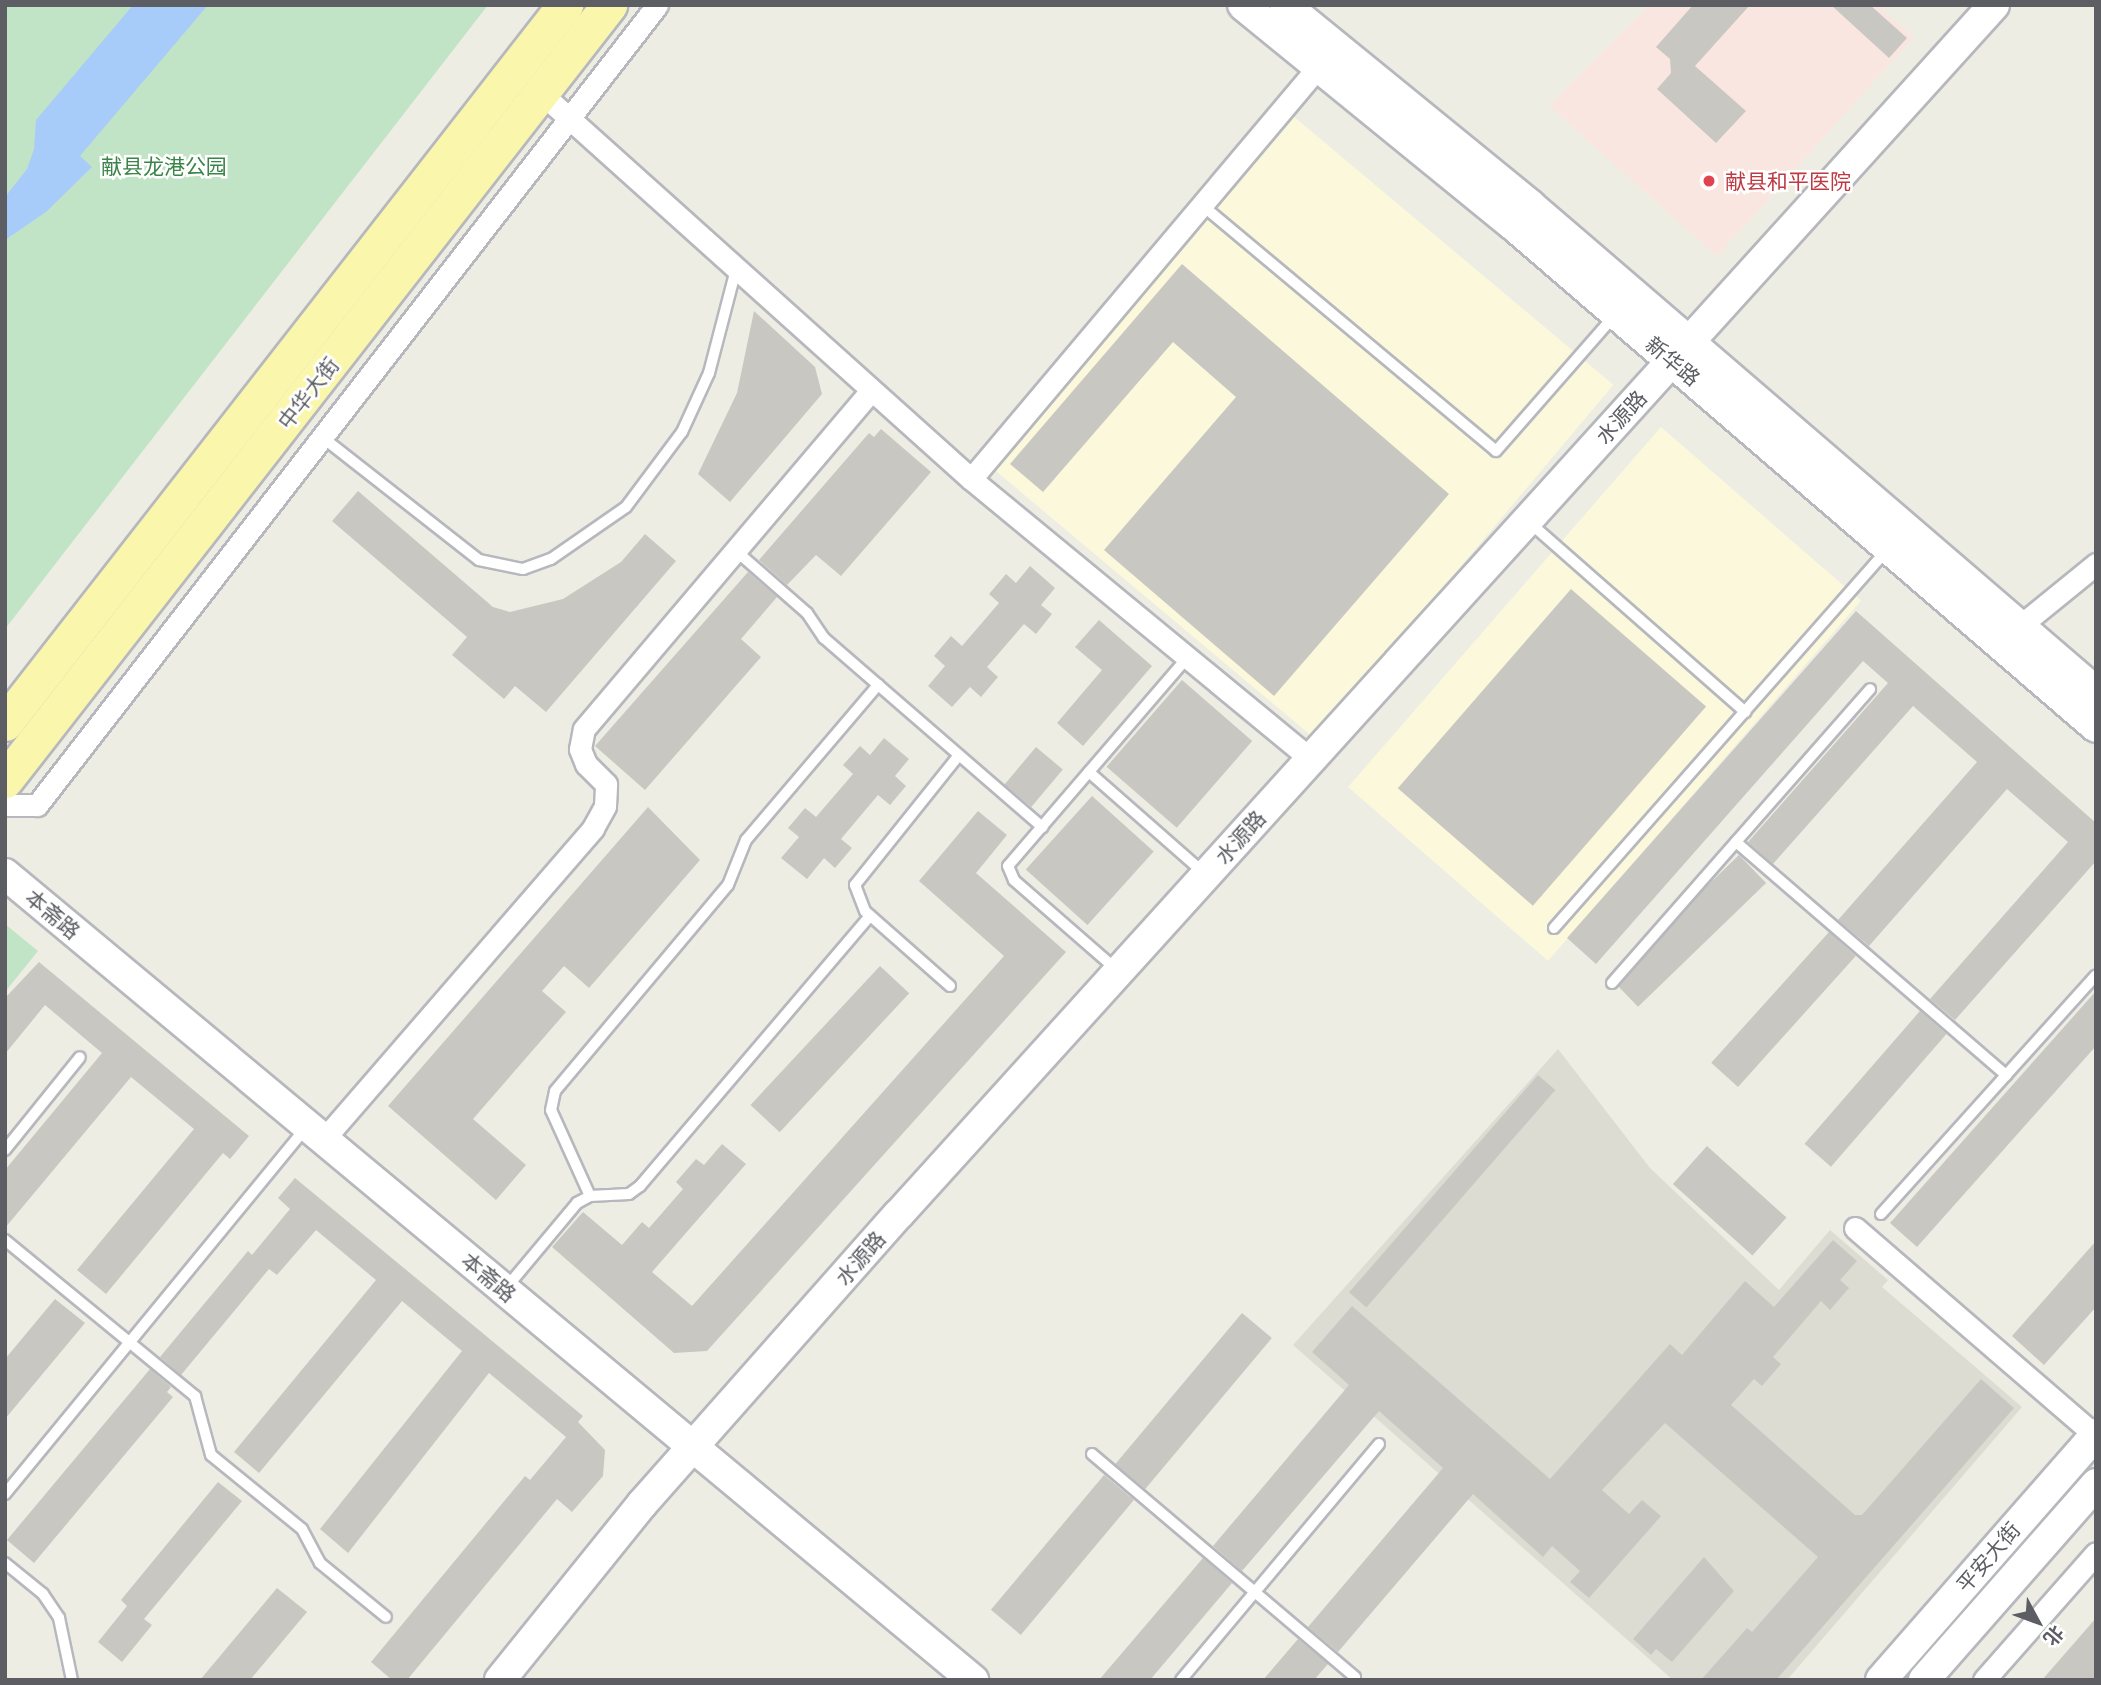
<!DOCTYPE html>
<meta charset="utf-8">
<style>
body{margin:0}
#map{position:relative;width:2101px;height:1685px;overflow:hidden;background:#eeede4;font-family:Lato,"Noto Sans SC",sans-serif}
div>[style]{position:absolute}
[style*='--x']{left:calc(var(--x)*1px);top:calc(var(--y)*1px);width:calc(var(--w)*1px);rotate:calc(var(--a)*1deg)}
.commercial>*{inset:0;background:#fcf8db;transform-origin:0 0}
.education>*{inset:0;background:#dddcd2}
.medical>*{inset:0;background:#fae6e1}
.green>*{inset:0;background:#c2e4c6}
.water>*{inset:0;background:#a8ccfa}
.building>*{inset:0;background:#c9c7c1;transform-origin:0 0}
.roads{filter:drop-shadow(2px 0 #b6b8bd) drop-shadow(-2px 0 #b6b8bd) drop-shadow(0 2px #b6b8bd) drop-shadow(0 -2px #b6b8bd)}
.lane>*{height:10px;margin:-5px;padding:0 5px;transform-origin:5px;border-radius:5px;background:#fff}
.street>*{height:21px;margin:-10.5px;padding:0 10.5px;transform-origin:10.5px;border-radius:10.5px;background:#fff}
.secondary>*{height:30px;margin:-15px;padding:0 15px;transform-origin:15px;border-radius:15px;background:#fff}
.primary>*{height:35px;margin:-17.5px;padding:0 17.5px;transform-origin:17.5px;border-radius:17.5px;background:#faf7ad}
.dots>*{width:19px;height:19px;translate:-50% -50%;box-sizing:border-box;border:4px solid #fff;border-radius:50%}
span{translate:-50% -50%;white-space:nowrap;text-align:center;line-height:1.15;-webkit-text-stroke:5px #fff;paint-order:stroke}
.park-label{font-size:21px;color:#3b8447}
.health-label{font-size:21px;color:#be3a42}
.left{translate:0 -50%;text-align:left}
.street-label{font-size:21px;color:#5c5e64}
.frame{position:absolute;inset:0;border:7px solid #5c5e64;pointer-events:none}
.north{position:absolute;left:2003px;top:1587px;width:70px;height:70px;-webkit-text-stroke:5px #fff;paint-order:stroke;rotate:131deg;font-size:19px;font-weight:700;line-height:28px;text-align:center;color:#5c5e64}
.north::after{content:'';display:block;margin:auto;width:24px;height:32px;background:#5c5e64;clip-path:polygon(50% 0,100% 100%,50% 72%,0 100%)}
</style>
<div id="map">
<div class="commercial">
<div style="left:1274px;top:100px;width:443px;height:463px;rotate:40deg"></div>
<div style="left:1661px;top:427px;width:265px;height:477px;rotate:41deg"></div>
</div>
<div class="education">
<div style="clip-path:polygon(1558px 1049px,1650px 1168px,1779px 1290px,1830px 1230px,1888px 1280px,1882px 1287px,2022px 1407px,1787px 1680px,1673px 1680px,1293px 1345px)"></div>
</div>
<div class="medical">
<div style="clip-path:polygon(1650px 5px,1877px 5px,1914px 37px,1717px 256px,1549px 106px)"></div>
</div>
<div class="green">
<div style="clip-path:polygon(5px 5px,488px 5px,5px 629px)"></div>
<div style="clip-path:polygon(5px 924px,38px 951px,5px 992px)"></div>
</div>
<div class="water">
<div style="clip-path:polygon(133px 5px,208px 5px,80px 156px,92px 167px,46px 212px,5px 240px,5px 197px,27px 169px,34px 149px,36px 120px)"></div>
</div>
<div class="building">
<div style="clip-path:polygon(1693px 5px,1750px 5px,1695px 66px,1746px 111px,1716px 143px,1657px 89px,1671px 73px,1670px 59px,1656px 47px)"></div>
<div style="clip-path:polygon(1831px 5px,1870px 5px,1907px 38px,1889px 58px)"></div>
<div style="clip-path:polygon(1182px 264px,1449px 494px,1274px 696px,1104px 550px,1236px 397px,1173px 342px,1043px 492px,1010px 464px)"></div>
<div style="clip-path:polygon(754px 311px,815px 367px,822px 394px,730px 502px,698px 474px,737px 393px)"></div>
<div style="clip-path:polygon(881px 429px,931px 472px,841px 576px,816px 555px,787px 585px,759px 560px,869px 433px,874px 437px)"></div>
<div style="clip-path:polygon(358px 491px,493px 607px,510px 612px,563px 599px,621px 562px,645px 534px,676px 561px,546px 712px,515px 686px,504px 699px,452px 655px,467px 637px,332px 521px)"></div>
<div style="clip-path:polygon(1030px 566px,1055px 588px,1041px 605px,1052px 614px,1036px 634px,1024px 624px,987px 667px,998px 677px,981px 697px,970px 687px,952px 707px,928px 686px,945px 666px,934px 656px,951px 636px,962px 646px,999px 603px,989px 594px,1006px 574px,1016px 583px)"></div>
<div style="clip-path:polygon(748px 572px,777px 597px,741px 639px,761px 657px,645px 790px,595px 746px)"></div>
<div style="left:1571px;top:589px;width:179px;height:264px;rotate:41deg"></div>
<div style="clip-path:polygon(1856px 611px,2096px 823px,2096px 861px,1955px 1020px,1930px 999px,2068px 842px,2007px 789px,1869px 946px,1838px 920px,1977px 762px,1913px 706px,1773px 864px,1748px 842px,1888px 683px,1863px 661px,1596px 964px,1567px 938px)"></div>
<div style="clip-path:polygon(1099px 620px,1152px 666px,1083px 746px,1057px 723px,1102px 670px,1075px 647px)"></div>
<div style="left:1182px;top:680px;width:93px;height:115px;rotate:41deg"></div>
<div style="clip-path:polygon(884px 738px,909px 759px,895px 776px,906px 786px,890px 805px,878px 795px,841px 839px,852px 848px,835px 868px,824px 858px,807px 879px,781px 858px,799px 837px,788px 828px,805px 808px,816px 817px,853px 774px,843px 765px,860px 746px,870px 755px)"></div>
<div style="left:1036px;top:747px;width:35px;height:49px;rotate:40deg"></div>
<div style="left:1092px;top:796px;width:83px;height:99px;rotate:42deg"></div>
<div style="clip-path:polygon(648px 807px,700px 860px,589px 988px,564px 966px,542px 991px,566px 1012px,473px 1119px,526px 1165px,496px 1200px,388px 1106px)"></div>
<div style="clip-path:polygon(978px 811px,1007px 835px,976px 873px,1066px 952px,707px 1351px,674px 1353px,552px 1247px,583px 1212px,622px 1245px,642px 1222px,649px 1228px,683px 1189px,676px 1182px,696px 1159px,704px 1165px,722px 1144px,746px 1164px,652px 1272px,692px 1306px,1004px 956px,919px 881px)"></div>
<div style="left:1739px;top:855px;width:39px;height:178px;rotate:46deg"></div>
<div style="left:1829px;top:932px;width:36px;height:176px;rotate:42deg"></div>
<div style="clip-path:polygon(39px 962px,249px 1136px,230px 1159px,223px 1153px,106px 1294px,77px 1270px,194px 1129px,131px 1077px,5px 1228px,5px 1170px,102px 1053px,45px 1005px,5px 1054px,5px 998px)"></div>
<div style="left:880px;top:966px;width:40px;height:190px;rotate:43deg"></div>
<div style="clip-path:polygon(2096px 991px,2096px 1046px,1917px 1247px,1890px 1223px)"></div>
<div style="left:1920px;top:1011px;width:35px;height:176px;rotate:41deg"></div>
<div style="left:1538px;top:1075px;width:23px;height:288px;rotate:41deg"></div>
<div style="left:1707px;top:1146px;width:107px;height:51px;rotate:42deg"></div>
<div style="clip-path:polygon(295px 1178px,583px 1416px,578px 1422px,605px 1450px,603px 1476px,572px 1512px,557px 1499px,407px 1680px,392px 1680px,371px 1662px,525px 1476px,530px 1480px,566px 1437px,489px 1373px,348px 1553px,320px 1529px,462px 1351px,402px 1301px,259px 1473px,234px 1452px,376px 1280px,316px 1230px,277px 1275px,269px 1269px,181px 1375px,160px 1357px,248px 1251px,252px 1255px,290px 1209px,278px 1198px)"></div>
<div style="clip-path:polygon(1833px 1240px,1857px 1261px,1840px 1280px,1849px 1288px,1830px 1310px,1821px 1301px,1773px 1357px,1781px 1364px,1762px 1386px,1754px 1379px,1731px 1405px,1855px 1515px,1862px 1515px,1981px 1379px,2014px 1408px,1776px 1680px,1701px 1680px,1747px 1628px,1752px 1632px,1818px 1557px,1665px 1423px,1602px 1490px,1629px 1514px,1642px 1500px,1661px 1516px,1589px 1598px,1570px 1582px,1580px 1571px,1552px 1546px,1543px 1557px,1473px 1494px,1338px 1652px,1308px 1627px,1443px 1468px,1379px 1411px,1242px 1571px,1213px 1546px,1349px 1385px,1312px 1352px,1352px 1306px,1550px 1479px,1670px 1344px,1682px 1355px,1745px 1281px,1774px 1307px)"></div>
<div style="clip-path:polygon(2096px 1241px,2096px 1307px,2044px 1365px,2012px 1336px)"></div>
<div style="clip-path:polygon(55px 1299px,85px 1323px,5px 1419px,5px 1359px)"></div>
<div style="left:1242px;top:1313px;width:39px;height:197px;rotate:40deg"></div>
<div style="clip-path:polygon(150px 1369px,171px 1387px,167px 1392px,173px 1397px,34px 1563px,7px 1540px)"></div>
<div style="left:1104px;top:1475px;width:39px;height:176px;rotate:40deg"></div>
<div style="clip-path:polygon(218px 1482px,242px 1501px,144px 1619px,152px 1625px,122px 1662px,98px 1642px,127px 1606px,121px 1600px)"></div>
<div style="clip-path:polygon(1704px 1557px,1734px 1591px,1672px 1662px,1656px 1649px,1651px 1655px,1633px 1639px)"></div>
<div style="clip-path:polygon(1203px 1558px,1232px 1583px,1150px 1680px,1099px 1680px)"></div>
<div style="clip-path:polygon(277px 1588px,307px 1612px,250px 1680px,200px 1680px)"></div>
<div style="clip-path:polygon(2096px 1618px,2096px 1680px,2042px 1680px)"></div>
<div style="clip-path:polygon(1298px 1639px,1328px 1664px,1314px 1680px,1263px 1680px)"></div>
</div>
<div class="roads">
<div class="lane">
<div style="--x:1202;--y:205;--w:383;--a:39.9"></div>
<div style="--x:1496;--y:451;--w:181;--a:-48.8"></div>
<div style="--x:322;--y:437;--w:199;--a:38.1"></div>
<div style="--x:479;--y:560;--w:45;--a:11.6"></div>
<div style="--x:523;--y:569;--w:30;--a:-20"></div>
<div style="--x:551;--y:559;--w:91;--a:-34.7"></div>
<div style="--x:626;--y:507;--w:94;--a:-53.3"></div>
<div style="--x:682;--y:432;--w:65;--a:-65.4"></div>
<div style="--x:709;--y:373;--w:107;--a:-75.4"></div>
<div style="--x:1529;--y:522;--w:288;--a:41.3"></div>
<div style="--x:735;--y:550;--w:96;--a:41.2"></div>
<div style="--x:807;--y:613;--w:30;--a:56"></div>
<div style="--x:824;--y:638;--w:289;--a:40.9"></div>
<div style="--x:1089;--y:772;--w:153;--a:41.3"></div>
<div style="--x:1736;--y:842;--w:357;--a:40.8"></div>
<div style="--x:1554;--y:928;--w:502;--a:-48.63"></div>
<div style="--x:1117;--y:970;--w:137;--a:-138.9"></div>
<div style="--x:1014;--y:880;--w:15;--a:-113"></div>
<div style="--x:1008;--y:866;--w:276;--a:-49.3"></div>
<div style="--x:1612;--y:983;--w:391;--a:-48.7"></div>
<div style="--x:950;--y:986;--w:113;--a:-138.6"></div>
<div style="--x:865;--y:911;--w:28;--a:-111"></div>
<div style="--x:855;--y:885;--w:166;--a:-51.3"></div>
<div style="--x:5;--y:1150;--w:119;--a:-51.1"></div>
<div style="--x:590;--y:1196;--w:94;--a:-114.4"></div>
<div style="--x:551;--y:1110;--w:19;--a:-78"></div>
<div style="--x:555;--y:1091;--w:269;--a:-50"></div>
<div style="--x:728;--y:885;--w:48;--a:-68.2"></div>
<div style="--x:746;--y:840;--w:204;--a:-49.6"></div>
<div style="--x:1881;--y:1214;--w:321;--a:-48"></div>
<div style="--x:5;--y:1240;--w:246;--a:39.4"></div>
<div style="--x:195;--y:1396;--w:61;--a:74.8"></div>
<div style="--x:211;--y:1455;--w:117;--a:39.1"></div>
<div style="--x:302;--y:1529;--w:38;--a:62"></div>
<div style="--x:320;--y:1563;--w:85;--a:39.3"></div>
<div style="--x:506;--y:1288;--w:111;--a:-50.1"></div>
<div style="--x:577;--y:1203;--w:15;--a:-28"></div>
<div style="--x:590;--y:1196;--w:39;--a:-3"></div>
<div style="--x:629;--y:1194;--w:14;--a:-36"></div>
<div style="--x:640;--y:1186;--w:355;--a:-49.6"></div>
<div style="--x:1092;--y:1454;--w:345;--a:40.3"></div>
<div style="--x:5;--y:1494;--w:474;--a:-50.6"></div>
<div style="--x:5;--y:1563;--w:49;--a:39.2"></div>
<div style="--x:43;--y:1594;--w:29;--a:56"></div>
<div style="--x:59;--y:1618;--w:63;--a:78.2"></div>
<div style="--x:1181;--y:1680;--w:308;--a:-50"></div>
</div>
<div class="street">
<div style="--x:541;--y:93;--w:578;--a:41.91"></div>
<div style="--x:971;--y:479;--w:440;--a:39.5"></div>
<div style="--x:971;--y:479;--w:539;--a:-49.89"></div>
<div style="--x:2021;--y:625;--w:97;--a:-39.1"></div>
<div style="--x:5;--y:805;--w:32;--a:0"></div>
<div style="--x:37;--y:805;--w:1012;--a:-52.22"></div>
<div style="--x:324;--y:1139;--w:411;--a:-49.1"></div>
<div style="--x:593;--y:828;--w:25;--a:-61"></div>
<div style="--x:605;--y:806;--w:22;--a:-87"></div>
<div style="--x:606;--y:784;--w:28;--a:-135"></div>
<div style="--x:586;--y:764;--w:16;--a:-112"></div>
<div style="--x:580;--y:749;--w:20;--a:-79"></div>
<div style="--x:584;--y:729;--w:444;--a:-49.7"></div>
<div style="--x:1855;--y:1228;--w:317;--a:40.8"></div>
<div style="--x:1984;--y:1680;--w:169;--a:-48.6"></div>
</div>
<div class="secondary">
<div style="--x:1243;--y:5;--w:348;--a:39.2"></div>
<div style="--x:1513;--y:225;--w:769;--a:40.73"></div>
<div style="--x:1285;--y:5;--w:316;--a:39.2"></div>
<div style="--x:1530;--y:205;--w:747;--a:40.71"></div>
<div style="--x:5;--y:874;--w:1260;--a:39.78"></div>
<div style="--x:500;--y:1680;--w:226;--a:-51.1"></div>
<div style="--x:642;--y:1504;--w:387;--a:-48.5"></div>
<div style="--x:899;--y:1214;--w:1631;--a:-47.83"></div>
<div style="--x:1881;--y:1680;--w:327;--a:-48.8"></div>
<div style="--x:1924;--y:1680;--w:261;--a:-48.7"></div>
</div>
<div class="primary">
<div style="--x:5;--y:723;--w:911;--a:-52.05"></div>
<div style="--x:5;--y:780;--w:983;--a:-52.07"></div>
</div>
</div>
<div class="dots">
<div style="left:1709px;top:181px;background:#e0444e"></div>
</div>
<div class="park-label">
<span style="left:164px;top:166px">献县龙港公园</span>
</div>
<div class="health-label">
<span class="left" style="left:1725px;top:181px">献县和平医院</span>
</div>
<div class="street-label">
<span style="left:1673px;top:361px;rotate:40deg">新华路</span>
<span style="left:308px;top:393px;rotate:-52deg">中华大街</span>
<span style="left:1621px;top:417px;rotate:-48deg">水源路</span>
<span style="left:1240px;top:837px;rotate:-48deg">水源路</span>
<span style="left:53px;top:914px;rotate:40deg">本斋路</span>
<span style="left:860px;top:1258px;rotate:-49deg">水源路</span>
<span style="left:489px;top:1277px;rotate:40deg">本斋路</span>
<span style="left:1988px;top:1557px;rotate:-49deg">平安大街</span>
</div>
<div class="frame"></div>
<div class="north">北</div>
</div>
